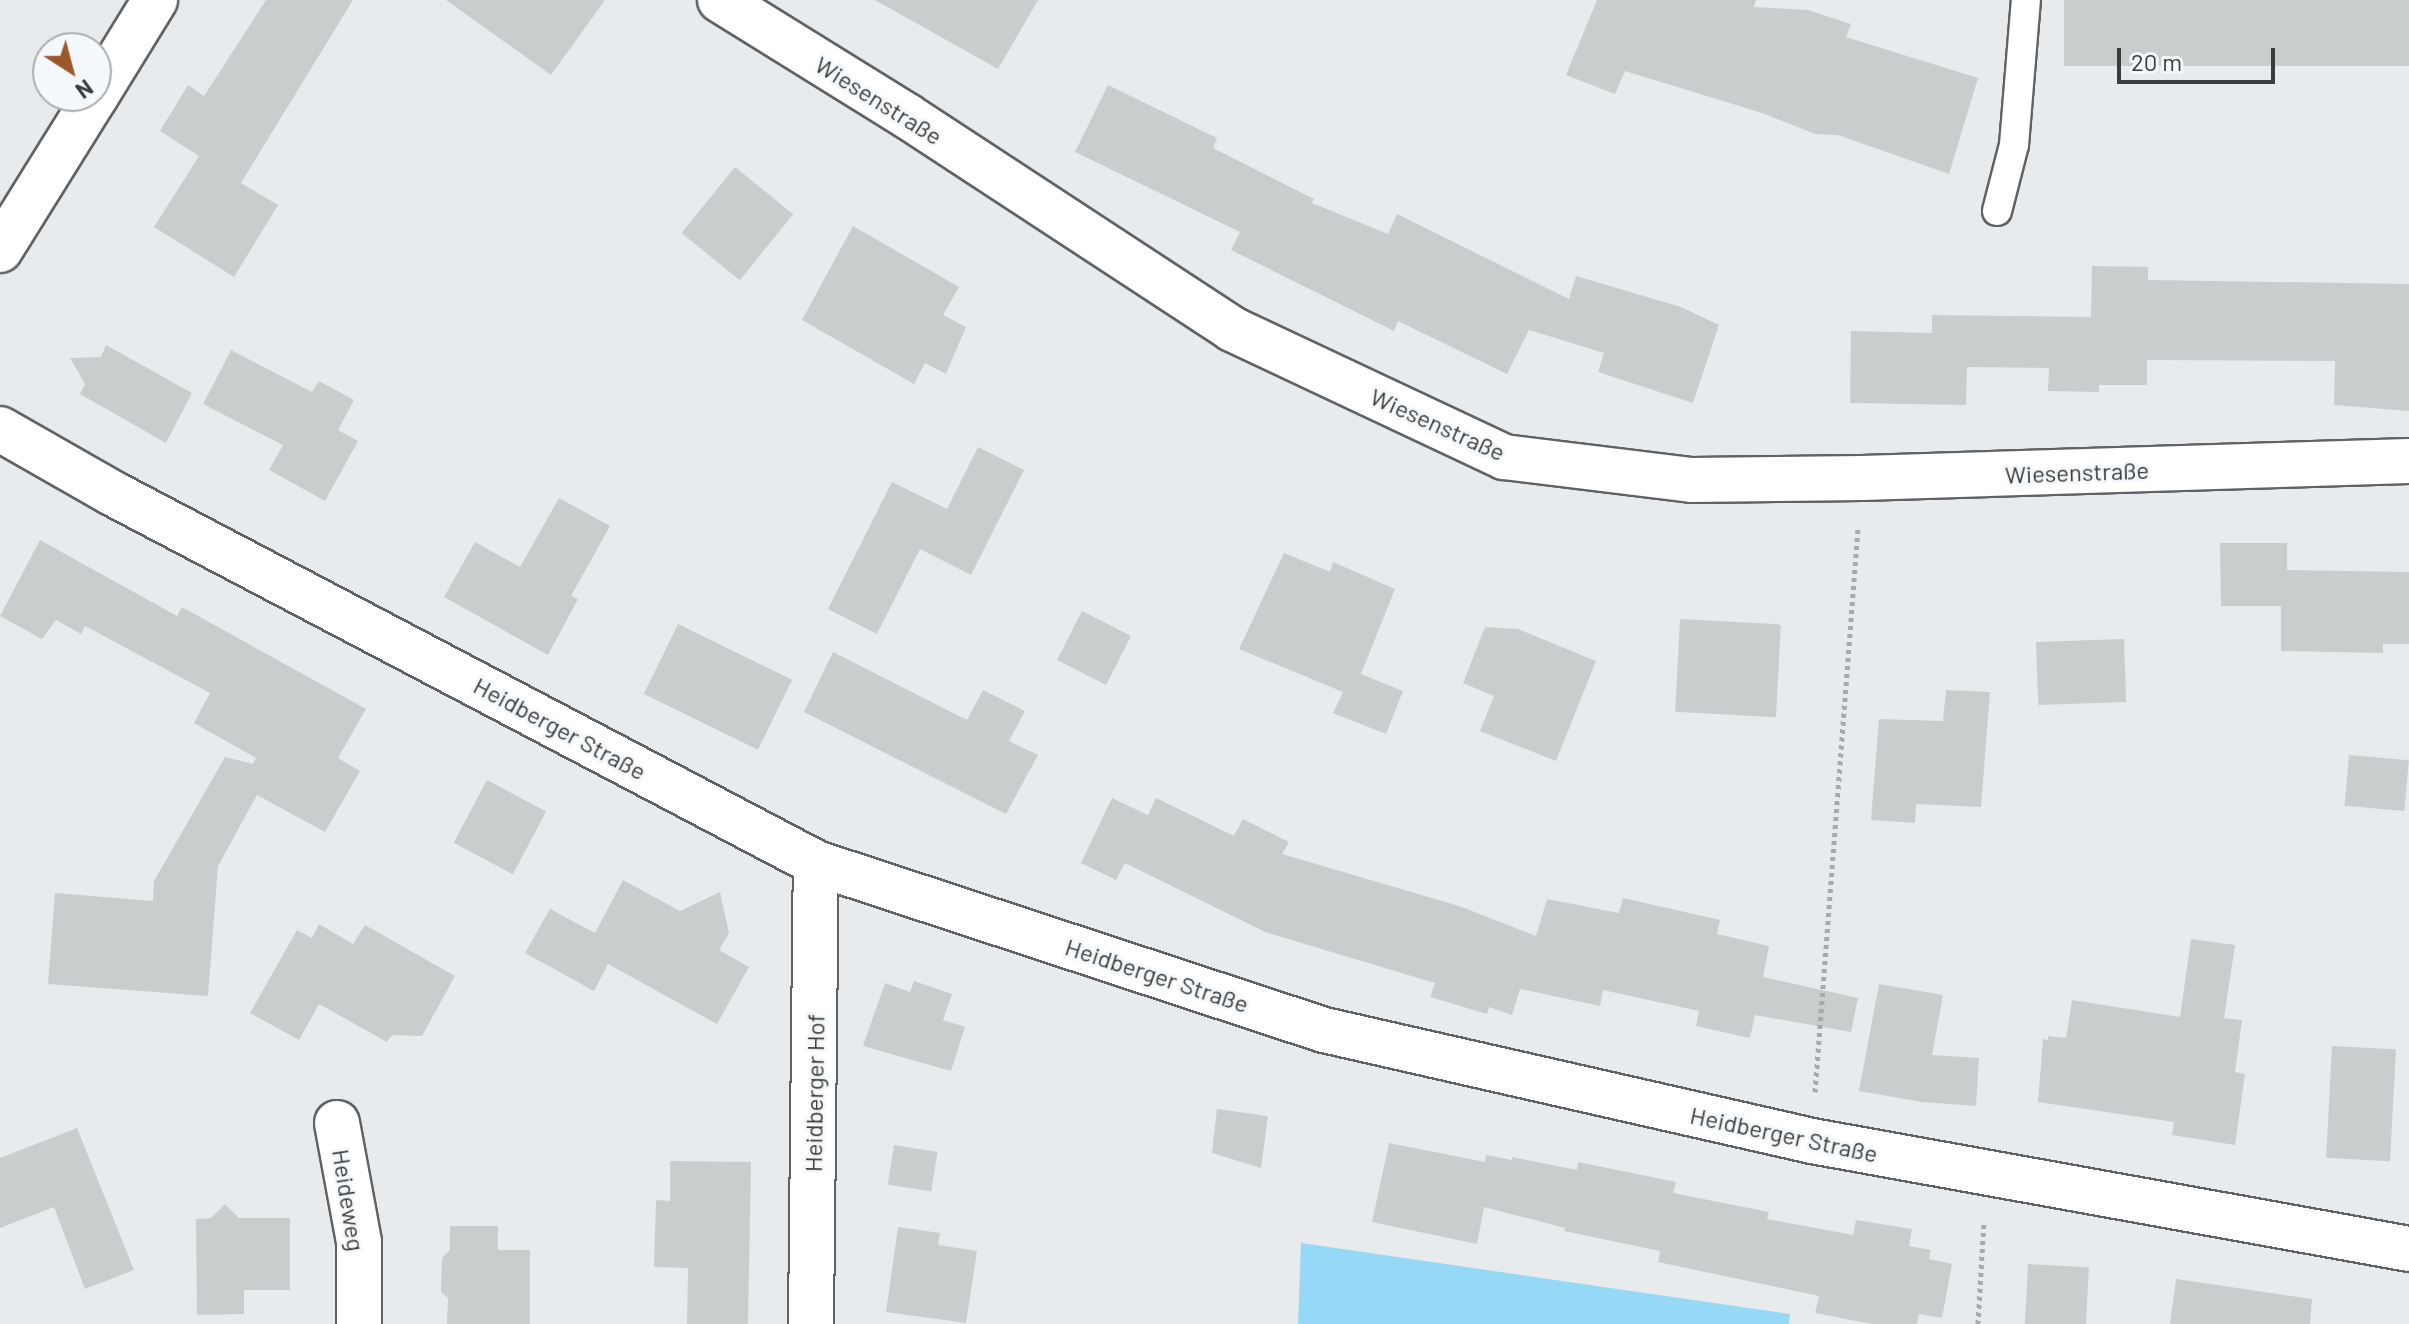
<!DOCTYPE html>
<meta charset="utf-8">
<style>
body{margin:0}
#map{position:relative;width:2409px;height:1324px;overflow:hidden;background:#e8ebed;font-family:Barlow,sans-serif}
div>[style]{position:absolute}
[style*='--x']{left:calc(var(--x)*1px);top:calc(var(--y)*1px);width:calc(var(--w)*1px);rotate:calc(var(--a)*1deg)}
.green>*{inset:0;background:#96d9f6}
.building>*{inset:0;background:#cacdce;transform-origin:0 0}
.path>*{height:5px;margin-top:-2.5px;transform-origin:0;background:repeating-linear-gradient(90deg,#a7a9aa 0 4px,transparent 0 8px)}
.roads{filter:drop-shadow(2px 0 #606264) drop-shadow(-2px 0 #606264) drop-shadow(0 2px #606264) drop-shadow(0 -2px #606264)}
.service>*{height:28px;margin:-14px;padding:0 14px;transform-origin:14px;border-radius:14px;background:#fff}
.minor>*{height:44px;margin:-22px;padding:0 22px;transform-origin:22px;border-radius:22px;background:#fff}
span{translate:-50% -50%;white-space:nowrap;text-align:center;line-height:1.15;-webkit-text-stroke:6px #f5f8fa;paint-order:stroke}
.street-label{font-size:24px;color:#3b3c3d}
.north{position:absolute;left:32px;top:32px;width:80px;height:80px;box-sizing:border-box;background:#f5f8fa;border:2px solid #abadae;border-radius:50%;rotate:144deg;font-size:22px;font-weight:700;line-height:32px;text-align:center;color:#3b3c3d}
.north::after{content:'';display:block;margin:auto;width:28px;height:36px;background:#9d572d;clip-path:polygon(50% 0,100% 100%,50% 72%,0 100%)}
.scale{position:absolute;left:2117px;top:48px;width:158px;height:36px;box-sizing:border-box;border:4px solid #3b3c3d;border-top:0;padding-left:10px;font-size:24px;line-height:28px;white-space:nowrap;color:#3b3c3d;-webkit-text-stroke:6px #f5f8fa;paint-order:stroke}
</style>
<div id="map">
<div class="green">
<div style="clip-path:polygon(1301px 1243px,1790px 1314px,1789px 1324px,1298px 1324px)"></div>
</div>
<div class="building">
<div style="clip-path:polygon(266px 0,353px 0,241px 183px,278px 205px,234px 277px,154px 227px,199px 156px,160px 131px,188px 85px,204px 96px)"></div>
<div style="clip-path:polygon(446px 0,605px 0,551px 75px)"></div>
<div style="clip-path:polygon(875px 0,1038px 0,998px 69px)"></div>
<div style="clip-path:polygon(1597px 0,1756px 0,1754px 7px,1808px 10px,1851px 24px,1846px 37px,1978px 78px,1949px 174px,1838px 135px,1815px 134px,1762px 113px,1625px 71px,1615px 94px,1566px 75px)"></div>
<div style="left:2064px;top:0;width:345px;height:66px"></div>
<div style="clip-path:polygon(1108px 85px,1217px 138px,1213px 148px,1314px 199px,1312px 203px,1388px 234px,1397px 214px,1569px 299px,1576px 276px,1681px 307px,1719px 325px,1693px 403px,1598px 372px,1604px 353px,1529px 330px,1507px 374px,1398px 321px,1394px 331px,1231px 250px,1240px 232px,1075px 152px)"></div>
<div style="left:735px;top:167px;width:75px;height:85px;rotate:39deg"></div>
<div style="clip-path:polygon(853px 226px,959px 287px,943px 315px,966px 327px,946px 374px,925px 363px,914px 384px,802px 320px)"></div>
<div style="clip-path:polygon(2092px 266px,2148px 267px,2148px 280px,2409px 284px,2409px 411px,2334px 405px,2335px 361px,2147px 360px,2147px 385px,2099px 385px,2099px 392px,2048px 391px,2049px 368px,1967px 367px,1966px 405px,1850px 403px,1851px 331px,1932px 333px,1932px 315px,2091px 317px)"></div>
<div style="clip-path:polygon(106px 345px,192px 393px,166px 443px,80px 394px,85px 384px,70px 358px,101px 357px)"></div>
<div style="clip-path:polygon(231px 350px,312px 392px,319px 381px,354px 400px,338px 430px,358px 441px,325px 501px,269px 470px,283px 445px,203px 404px)"></div>
<div style="clip-path:polygon(978px 447px,1024px 470px,971px 575px,920px 549px,877px 634px,828px 609px,892px 482px,947px 509px)"></div>
<div style="clip-path:polygon(559px 498px,610px 526px,571px 596px,578px 599px,548px 655px,444px 597px,475px 542px,520px 567px)"></div>
<div style="clip-path:polygon(40px 540px,177px 616px,182px 607px,366px 709px,338px 758px,360px 771px,325px 832px,257px 795px,218px 866px,208px 996px,48px 984px,55px 893px,153px 901px,154px 881px,225px 757px,253px 764px,256px 758px,194px 723px,210px 693px,85px 626px,81px 634px,56px 620px,42px 639px,0 616px)"></div>
<div style="clip-path:polygon(2220px 543px,2287px 543px,2287px 570px,2409px 572px,2409px 644px,2383px 644px,2383px 653px,2281px 651px,2281px 606px,2221px 606px)"></div>
<div style="clip-path:polygon(1284px 553px,1330px 572px,1333px 562px,1395px 589px,1361px 674px,1403px 691px,1386px 734px,1333px 713px,1343px 692px,1239px 649px)"></div>
<div style="left:1082px;top:611px;width:55px;height:55px;rotate:27deg"></div>
<div style="left:1680px;top:619px;width:101px;height:93px;rotate:3deg"></div>
<div style="left:678px;top:624px;width:127px;height:78px;rotate:26deg"></div>
<div style="clip-path:polygon(1485px 627px,1518px 629px,1596px 661px,1556px 761px,1480px 731px,1494px 696px,1463px 683px)"></div>
<div style="left:2124px;top:639px;width:63px;height:88px;rotate:88deg"></div>
<div style="clip-path:polygon(833px 652px,967px 720px,983px 690px,1025px 711px,1009px 741px,1038px 755px,1006px 814px,804px 712px)"></div>
<div style="clip-path:polygon(1946px 690px,1990px 692px,1981px 807px,1916px 804px,1915px 823px,1871px 820px,1879px 719px,1943px 721px)"></div>
<div style="left:2349px;top:755px;width:60px;height:51px;rotate:5deg"></div>
<div style="left:487px;top:780px;width:67px;height:71px;rotate:28deg"></div>
<div style="clip-path:polygon(1112px 798px,1148px 815px,1156px 798px,1234px 836px,1243px 819px,1289px 842px,1282px 854px,1459px 906px,1536px 936px,1547px 899px,1619px 913px,1623px 898px,1720px 920px,1717px 934px,1769px 946px,1763px 977px,1858px 998px,1851px 1032px,1755px 1015px,1750px 1038px,1696px 1026px,1699px 1011px,1603px 990px,1600px 1006px,1520px 989px,1512px 1015px,1489px 1007px,1487px 1014px,1430px 997px,1435px 983px,1265px 932px,1125px 863px,1116px 880px,1081px 863px)"></div>
<div style="clip-path:polygon(623px 880px,680px 911px,720px 892px,729px 933px,719px 950px,749px 967px,717px 1024px,608px 964px,594px 991px,525px 953px,550px 909px,595px 933px)"></div>
<div style="clip-path:polygon(319px 924px,353px 944px,365px 925px,455px 976px,422px 1036px,392px 1035px,387px 1042px,319px 1004px,299px 1040px,250px 1013px,297px 930px,312px 938px)"></div>
<div style="clip-path:polygon(2191px 939px,2235px 945px,2224px 1018px,2242px 1020px,2235px 1072px,2245px 1074px,2235px 1145px,2172px 1135px,2174px 1122px,2038px 1102px,2043px 1039px,2048px 1040px,2048px 1036px,2066px 1038px,2072px 1000px,2180px 1017px)"></div>
<div style="clip-path:polygon(914px 981px,952px 994px,943px 1020px,965px 1027px,951px 1071px,863px 1046px,885px 983px,910px 992px)"></div>
<div style="clip-path:polygon(1879px 984px,1943px 995px,1932px 1055px,1979px 1058px,1976px 1106px,1922px 1102px,1859px 1091px)"></div>
<div style="left:2332px;top:1046px;width:64px;height:112px;rotate:3deg"></div>
<div style="clip-path:polygon(1217px 1109px,1268px 1116px,1261px 1168px,1212px 1153px)"></div>
<div style="clip-path:polygon(77px 1128px,134px 1270px,85px 1289px,54px 1207px,0 1228px,0 1158px)"></div>
<div style="clip-path:polygon(1389px 1143px,1485px 1162px,1486px 1155px,1512px 1160px,1512px 1157px,1577px 1170px,1578px 1162px,1676px 1182px,1673px 1193px,1769px 1212px,1767px 1219px,1853px 1235px,1856px 1220px,1912px 1229px,1909px 1246px,1931px 1250px,1929px 1259px,1952px 1264px,1942px 1318px,1919px 1314px,1917px 1324px,1872px 1324px,1815px 1313px,1819px 1296px,1658px 1262px,1660px 1251px,1564px 1231px,1565px 1228px,1484px 1207px,1477px 1244px,1372px 1222px)"></div>
<div style="left:894px;top:1145px;width:44px;height:40px;rotate:9deg"></div>
<div style="clip-path:polygon(670px 1161px,751px 1162px,748px 1324px,687px 1324px,688px 1268px,654px 1267px,656px 1200px,670px 1201px)"></div>
<div style="clip-path:polygon(225px 1204px,239px 1218px,290px 1218px,290px 1290px,244px 1290px,244px 1314px,197px 1315px,196px 1219px,211px 1218px)"></div>
<div style="clip-path:polygon(450px 1226px,498px 1226px,498px 1250px,530px 1250px,530px 1324px,447px 1324px,448px 1298px,441px 1292px,442px 1258px,450px 1250px)"></div>
<div style="clip-path:polygon(898px 1227px,940px 1233px,938px 1245px,977px 1251px,966px 1323px,886px 1312px)"></div>
<div style="left:2028px;top:1264px;width:61px;height:60px;rotate:3deg"></div>
<div style="clip-path:polygon(2176px 1279px,2312px 1299px,2310px 1324px,2170px 1324px)"></div>
</div>
<div class="path">
<div style="--x:1815;--y:1092;--w:566;--a:-85.64"></div>
<div style="--x:1978;--y:1324;--w:103;--a:-86.7"></div>
</div>
<div class="roads">
<div class="service">
<div style="--x:1997;--y:211;--w:68;--a:-75.6"></div>
<div style="--x:2014;--y:145;--w:145;--a:-85.3"></div>
</div>
<div class="minor">
<div style="--x:720;--y:0;--w:220;--a:31.8"></div>
<div style="--x:907;--y:116;--w:389;--a:33.2"></div>
<div style="--x:1232;--y:329;--w:301;--a:25.2"></div>
<div style="--x:1504;--y:457;--w:189;--a:7"></div>
<div style="--x:1692;--y:480;--w:170;--a:-0.7"></div>
<div style="--x:1862;--y:478;--w:547;--a:-1.78"></div>
<div style="--x:96;--y:96;--w:113;--a:-58.4"></div>
<div style="--x:0;--y:250;--w:181;--a:-58.1"></div>
<div style="--x:0;--y:429;--w:129;--a:29.7"></div>
<div style="--x:112;--y:493;--w:795;--a:27.72"></div>
<div style="--x:816;--y:863;--w:535;--a:18.2"></div>
<div style="--x:1324;--y:1030;--w:500;--a:12.81"></div>
<div style="--x:1812;--y:1141;--w:607;--a:10.25"></div>
<div style="--x:337;--y:1123;--w:121;--a:79.5"></div>
<div style="--x:359;--y:1242;--w:82;--a:90"></div>
<div style="--x:811;--y:1324;--w:461;--a:-89.4"></div>
</div>
</div>
<div class="street-label">
<span style="left:879px;top:100px;rotate:32deg">Wiesenstraße</span>
<span style="left:1438px;top:424px;rotate:24deg">Wiesenstraße</span>
<span style="left:2077px;top:472px;rotate:-2deg">Wiesenstraße</span>
<span style="left:560px;top:728px;rotate:28deg">Heidberger Straße</span>
<span style="left:1157px;top:975px;rotate:18deg">Heidberger Straße</span>
<span style="left:814px;top:1093px;rotate:-89deg">Heidberger Hof</span>
<span style="left:1784px;top:1134px;rotate:12deg">Heidberger Straße</span>
<span style="left:349px;top:1200px;rotate:81deg">Heideweg</span>
</div>
<div class="north">N</div>
<div class="scale">20 m</div>
</div>
